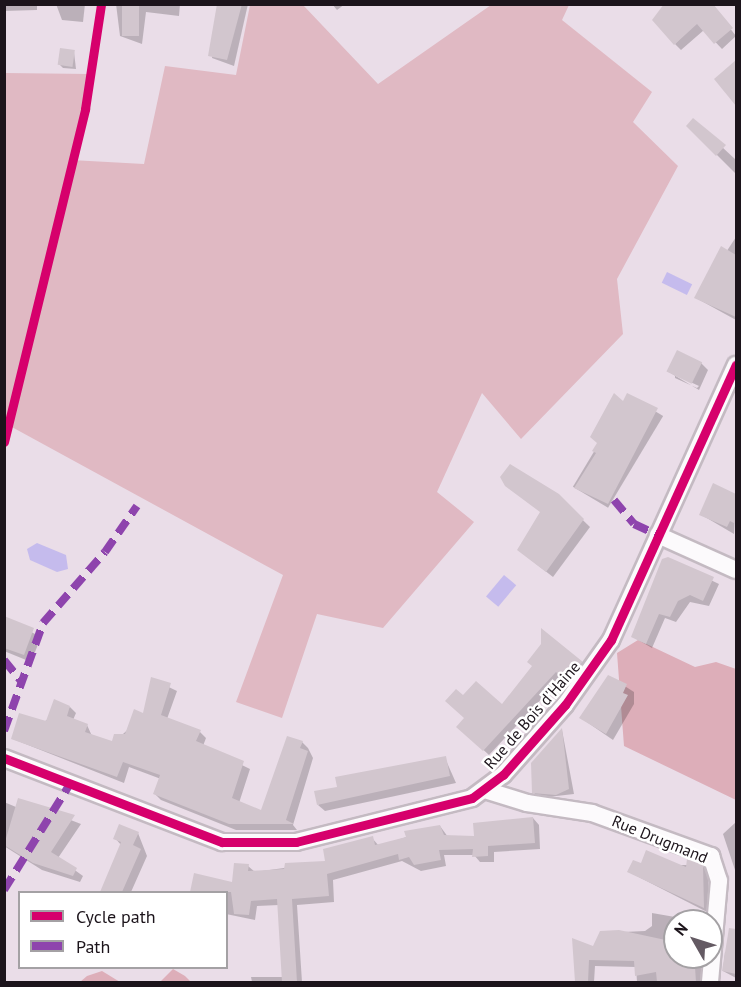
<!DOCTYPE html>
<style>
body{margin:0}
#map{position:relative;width:741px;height:987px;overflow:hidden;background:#eadde8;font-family:"PT Sans",sans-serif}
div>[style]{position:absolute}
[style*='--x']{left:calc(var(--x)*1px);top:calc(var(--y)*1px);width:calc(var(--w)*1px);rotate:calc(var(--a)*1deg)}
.green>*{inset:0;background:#e0b9c3}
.forest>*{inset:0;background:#ddaeb9}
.water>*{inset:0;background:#c5bbed;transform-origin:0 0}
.shadow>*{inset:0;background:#0003;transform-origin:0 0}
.building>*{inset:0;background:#d2c6ce;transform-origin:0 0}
.roads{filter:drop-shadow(2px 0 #c4bac2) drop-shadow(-2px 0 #c4bac2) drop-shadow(0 2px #c4bac2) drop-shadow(0 -2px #c4bac2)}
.street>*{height:16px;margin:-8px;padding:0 8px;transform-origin:8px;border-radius:8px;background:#fcfafc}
.quiet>*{height:8px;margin-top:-4px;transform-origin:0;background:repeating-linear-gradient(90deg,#8e44ad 0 15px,transparent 0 23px)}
.cycleway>*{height:9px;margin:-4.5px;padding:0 4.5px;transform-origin:4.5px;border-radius:4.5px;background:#d6006c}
span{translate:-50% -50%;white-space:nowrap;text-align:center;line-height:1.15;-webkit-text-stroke:5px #fff;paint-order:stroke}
.street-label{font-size:16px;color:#1c141b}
.frame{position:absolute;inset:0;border:6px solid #1c141b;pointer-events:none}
.legend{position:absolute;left:18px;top:891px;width:210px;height:78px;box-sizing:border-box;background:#fff;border:2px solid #a4a1a4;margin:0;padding:8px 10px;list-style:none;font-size:18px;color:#1c141b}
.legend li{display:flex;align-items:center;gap:12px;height:30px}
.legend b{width:30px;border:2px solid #a4a1a4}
.north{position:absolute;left:663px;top:909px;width:60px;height:60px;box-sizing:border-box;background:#fff;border:2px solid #a4a1a4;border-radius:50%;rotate:309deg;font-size:16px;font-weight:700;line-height:24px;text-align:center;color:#1c141b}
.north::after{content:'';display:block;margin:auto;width:21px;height:27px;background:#645a63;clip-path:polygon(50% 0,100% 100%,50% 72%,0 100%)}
</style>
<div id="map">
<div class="green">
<div style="clip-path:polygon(250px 5px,303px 5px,378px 84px,491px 5px,569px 5px,562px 20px,652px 92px,633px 122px,678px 166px,617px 279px,623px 334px,521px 439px,482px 393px,437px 492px,474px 522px,383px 628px,317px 614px,282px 718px,236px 702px,283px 575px,10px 426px,4px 442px,5px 73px,90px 74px,71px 160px,144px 164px,165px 66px,236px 75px)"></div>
</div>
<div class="forest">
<div style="clip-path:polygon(638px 640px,695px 667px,716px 662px,736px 669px,736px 800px,624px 746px,617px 653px)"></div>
<div style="clip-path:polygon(173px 969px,185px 976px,191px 982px,160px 982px)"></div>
<div style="clip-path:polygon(102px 971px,120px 982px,80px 982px,87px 976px)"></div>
</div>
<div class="water">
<div style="left:667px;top:272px;width:28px;height:12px;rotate:26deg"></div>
<div style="clip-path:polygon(37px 543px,66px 555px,68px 569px,57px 572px,30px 560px,27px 549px)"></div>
<div style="left:504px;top:575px;width:16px;height:28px;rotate:40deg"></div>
</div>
<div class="shadow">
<div style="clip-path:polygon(4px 4px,37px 4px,37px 10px,4px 11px)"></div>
<div style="clip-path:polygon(56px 4px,85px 4px,83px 22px,62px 20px)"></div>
<div style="clip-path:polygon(116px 4px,180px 4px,179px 16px,146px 12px,142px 44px,120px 36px)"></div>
<div style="clip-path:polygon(219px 4px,248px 4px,234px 66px,212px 58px)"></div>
<div style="clip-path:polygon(332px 4px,345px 4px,337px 10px)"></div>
<div style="clip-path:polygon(711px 4px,736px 36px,722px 49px,704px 30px,681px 50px,675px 44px)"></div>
<div style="clip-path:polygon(74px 52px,76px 69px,63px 68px,59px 64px)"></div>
<div style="clip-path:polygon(693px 120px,736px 160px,736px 174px,688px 126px)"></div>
<div style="clip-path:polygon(736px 237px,736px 320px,696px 298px)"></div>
<div style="clip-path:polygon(evenodd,701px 363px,708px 370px,699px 390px,669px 372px,701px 363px,675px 375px,699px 386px,697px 388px,675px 378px,675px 375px)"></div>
<div style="left:628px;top:395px;width:41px;height:107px;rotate:31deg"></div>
<div style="clip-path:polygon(714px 485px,736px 496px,734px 534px,700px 514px)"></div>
<div style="clip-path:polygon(558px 496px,590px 527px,553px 577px,526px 556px)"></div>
<div style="clip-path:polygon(667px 559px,719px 584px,709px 606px,690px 602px,676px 622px,665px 618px,652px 648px,633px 637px)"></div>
<div style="clip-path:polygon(4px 618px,41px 637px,31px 662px,4px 651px)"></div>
<div style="clip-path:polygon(582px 663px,587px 669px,573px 686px,562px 677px,489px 755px,464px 732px,464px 697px,502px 706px,534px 667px)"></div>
<div style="clip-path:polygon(609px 676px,634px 692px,634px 704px,613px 740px,581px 718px)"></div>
<div style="clip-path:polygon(152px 679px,177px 691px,167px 719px,200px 732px,206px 738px,203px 746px,250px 769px,239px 803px,262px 812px,302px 742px,308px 748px,313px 758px,293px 825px,297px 830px,236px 830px,161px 800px,155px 794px,161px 779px,129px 767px,124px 783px,13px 739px,70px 707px,76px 713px,73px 720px,87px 725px,92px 736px,113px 743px,144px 715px)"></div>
<div style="clip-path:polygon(562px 730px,574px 794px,539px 798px,534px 793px)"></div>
<div style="clip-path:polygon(445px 758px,456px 783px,325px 811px,318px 805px,338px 788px)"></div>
<div style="clip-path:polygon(19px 800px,81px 824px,58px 858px,83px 876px,80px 882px,42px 870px,4px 846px,4px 802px,16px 807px)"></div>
<div style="clip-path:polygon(533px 818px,539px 825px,540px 849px,494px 852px,494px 862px,480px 862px,474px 855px,444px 855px,446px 866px,421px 871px,402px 861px,333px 880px,334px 902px,297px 905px,302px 982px,252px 982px,251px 977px,283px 977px,279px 905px,257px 906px,255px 920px,226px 914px,226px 892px,192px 892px,196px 875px,233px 884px,248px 866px,255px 872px,327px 862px,372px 838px,379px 846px,440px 826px,448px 837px,475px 837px)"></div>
<div style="clip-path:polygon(736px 822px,736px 873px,723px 834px)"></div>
<div style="clip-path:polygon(138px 833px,147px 856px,131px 892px,105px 892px,121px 845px,115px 838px)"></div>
<div style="clip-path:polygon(642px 865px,702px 865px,708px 872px,709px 913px,629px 872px)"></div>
<div style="clip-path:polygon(652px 913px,698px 921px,675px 921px,675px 957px,708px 957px,702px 982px,637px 982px,636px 967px,595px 966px,594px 982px,576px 982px,573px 940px,594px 948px,601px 933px,645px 931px,652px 926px)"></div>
<div style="clip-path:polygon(725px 952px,736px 954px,736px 978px,723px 971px)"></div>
</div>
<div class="building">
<div style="left:122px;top:4px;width:17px;height:32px"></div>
<div style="clip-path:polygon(217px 4px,242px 4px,227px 60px,208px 56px)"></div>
<div style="clip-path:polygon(664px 4px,713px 4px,733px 28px,714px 44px,697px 24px,674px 45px,652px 20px)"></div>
<div style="left:60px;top:48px;width:15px;height:17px;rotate:8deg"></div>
<div style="clip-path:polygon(736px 60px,736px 106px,714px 79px)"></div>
<div style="clip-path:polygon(693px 118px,726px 145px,716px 156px,686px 126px)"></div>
<div style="clip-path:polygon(721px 246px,736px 255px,736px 317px,694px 298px)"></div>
<div style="left:677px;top:350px;width:28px;height:24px;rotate:26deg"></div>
<div style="clip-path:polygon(614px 393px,623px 401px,627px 393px,658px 408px,608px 504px,574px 488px,596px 453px,592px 451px,597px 443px,590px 437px)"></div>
<div style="clip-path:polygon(510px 464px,559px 494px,584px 519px,546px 572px,517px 550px,540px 512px,505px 486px,500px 477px)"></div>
<div style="clip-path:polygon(713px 483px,736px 494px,736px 524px,730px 521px,727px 527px,699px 515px)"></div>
<div style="clip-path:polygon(668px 557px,714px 577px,703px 601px,690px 595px,678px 601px,670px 617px,659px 614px,646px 644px,631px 637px,662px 559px)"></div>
<div style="clip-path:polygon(4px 616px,34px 628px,24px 655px,4px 648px)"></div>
<div style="clip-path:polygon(541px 628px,583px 662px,566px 681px,556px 672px,483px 751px,456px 727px,464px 718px,445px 701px,456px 689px,463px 695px,476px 681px,502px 704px,532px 666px,527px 662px,541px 644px)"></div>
<div style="clip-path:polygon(608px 675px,627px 684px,623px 693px,628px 695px,606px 734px,579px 718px)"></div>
<div style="clip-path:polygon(151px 677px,171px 683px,161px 715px,201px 730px,196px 741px,244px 761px,232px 798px,261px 810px,287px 736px,303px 741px,300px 748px,308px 751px,286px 820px,294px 824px,229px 824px,153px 794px,160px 775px,123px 762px,117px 777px,11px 739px,19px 713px,46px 721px,54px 699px,70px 706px,67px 716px,88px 724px,85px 732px,112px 741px,114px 734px,125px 734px,134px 709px,143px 713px)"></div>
<div style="clip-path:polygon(562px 728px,569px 789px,556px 795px,532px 793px,531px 763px)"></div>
<div style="clip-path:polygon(446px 756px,450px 776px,317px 805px,314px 791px,337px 787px,335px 777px)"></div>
<div style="clip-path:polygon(18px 798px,75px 815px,51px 852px,77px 868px,73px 876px,33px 863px,4px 845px)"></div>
<div style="clip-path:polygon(533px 817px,535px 843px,488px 846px,488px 856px,472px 857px,473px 849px,439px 850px,441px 860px,414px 865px,409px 857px,399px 860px,398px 854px,327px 874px,329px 896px,292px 899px,297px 982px,282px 982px,277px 899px,251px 901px,249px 915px,234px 914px,231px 892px,190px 892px,194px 873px,232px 882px,234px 863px,249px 864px,248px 871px,284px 869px,285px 863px,325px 861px,323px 849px,373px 836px,375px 845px,406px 837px,404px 831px,440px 825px,444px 835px,474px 836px,473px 823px)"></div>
<div style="clip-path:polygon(119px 824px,139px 832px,133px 845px,141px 849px,122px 892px,100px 892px,121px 842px,113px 839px)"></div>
<div style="clip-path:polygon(646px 850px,686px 867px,687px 859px,703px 864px,704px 908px,627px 872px,633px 860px,641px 863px)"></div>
<div style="clip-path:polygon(729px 928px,736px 929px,736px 974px,722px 971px)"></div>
<div style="clip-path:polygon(619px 930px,675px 942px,675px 957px,702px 957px,701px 968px,695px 967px,696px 982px,657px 982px,656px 972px,635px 976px,634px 961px,589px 960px,588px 982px,575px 982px,572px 938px,593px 946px,600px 931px)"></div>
</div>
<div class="roads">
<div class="street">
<div style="--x:658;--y:535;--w:85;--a:24.2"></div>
<div style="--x:4;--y:758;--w:234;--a:21.1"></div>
<div style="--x:222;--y:842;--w:74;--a:0"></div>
<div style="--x:296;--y:842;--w:181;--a:-14"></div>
<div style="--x:472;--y:798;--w:39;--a:-37"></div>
<div style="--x:503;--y:775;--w:94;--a:-48.5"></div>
<div style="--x:565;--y:705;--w:80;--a:-54.7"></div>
<div style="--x:611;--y:640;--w:302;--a:-65.6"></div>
<div style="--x:485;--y:790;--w:44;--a:17.2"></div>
<div style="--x:527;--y:803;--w:66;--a:8.7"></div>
<div style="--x:592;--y:813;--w:127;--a:19.9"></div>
<div style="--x:711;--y:856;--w:26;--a:72"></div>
<div style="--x:719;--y:881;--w:101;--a:95.1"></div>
</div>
</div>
<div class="quiet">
<div style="--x:614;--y:500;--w:31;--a:50"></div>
<div style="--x:634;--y:524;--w:26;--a:25"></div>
<div style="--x:4;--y:660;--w:28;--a:51"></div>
<div style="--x:4;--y:731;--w:115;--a:-70.1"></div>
<div style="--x:43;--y:623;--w:94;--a:-48.9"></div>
<div style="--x:105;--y:552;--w:56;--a:-55.2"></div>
<div style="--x:4;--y:890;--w:125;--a:-58.1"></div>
</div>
<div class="cycleway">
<div style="--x:4;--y:442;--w:343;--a:-76.3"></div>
<div style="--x:85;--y:109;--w:106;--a:-81.3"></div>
<div style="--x:4;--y:758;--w:234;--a:21.1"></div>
<div style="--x:222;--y:842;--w:74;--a:0"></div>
<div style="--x:296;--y:842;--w:181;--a:-14"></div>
<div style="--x:472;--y:798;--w:39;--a:-37"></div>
<div style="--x:503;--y:775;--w:94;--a:-48.5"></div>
<div style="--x:565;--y:705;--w:80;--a:-54.7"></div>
<div style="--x:611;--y:640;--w:302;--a:-65.6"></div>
</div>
<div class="street-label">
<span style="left:532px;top:715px;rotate:-49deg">Rue de Bois d'Haine</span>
<span style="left:660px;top:839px;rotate:22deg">Rue Drugmand</span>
</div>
<div class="frame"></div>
<ul class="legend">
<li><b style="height:8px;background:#d6006c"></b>Cycle path</li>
<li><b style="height:8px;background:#8e44ad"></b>Path</li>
</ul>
<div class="north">N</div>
</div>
